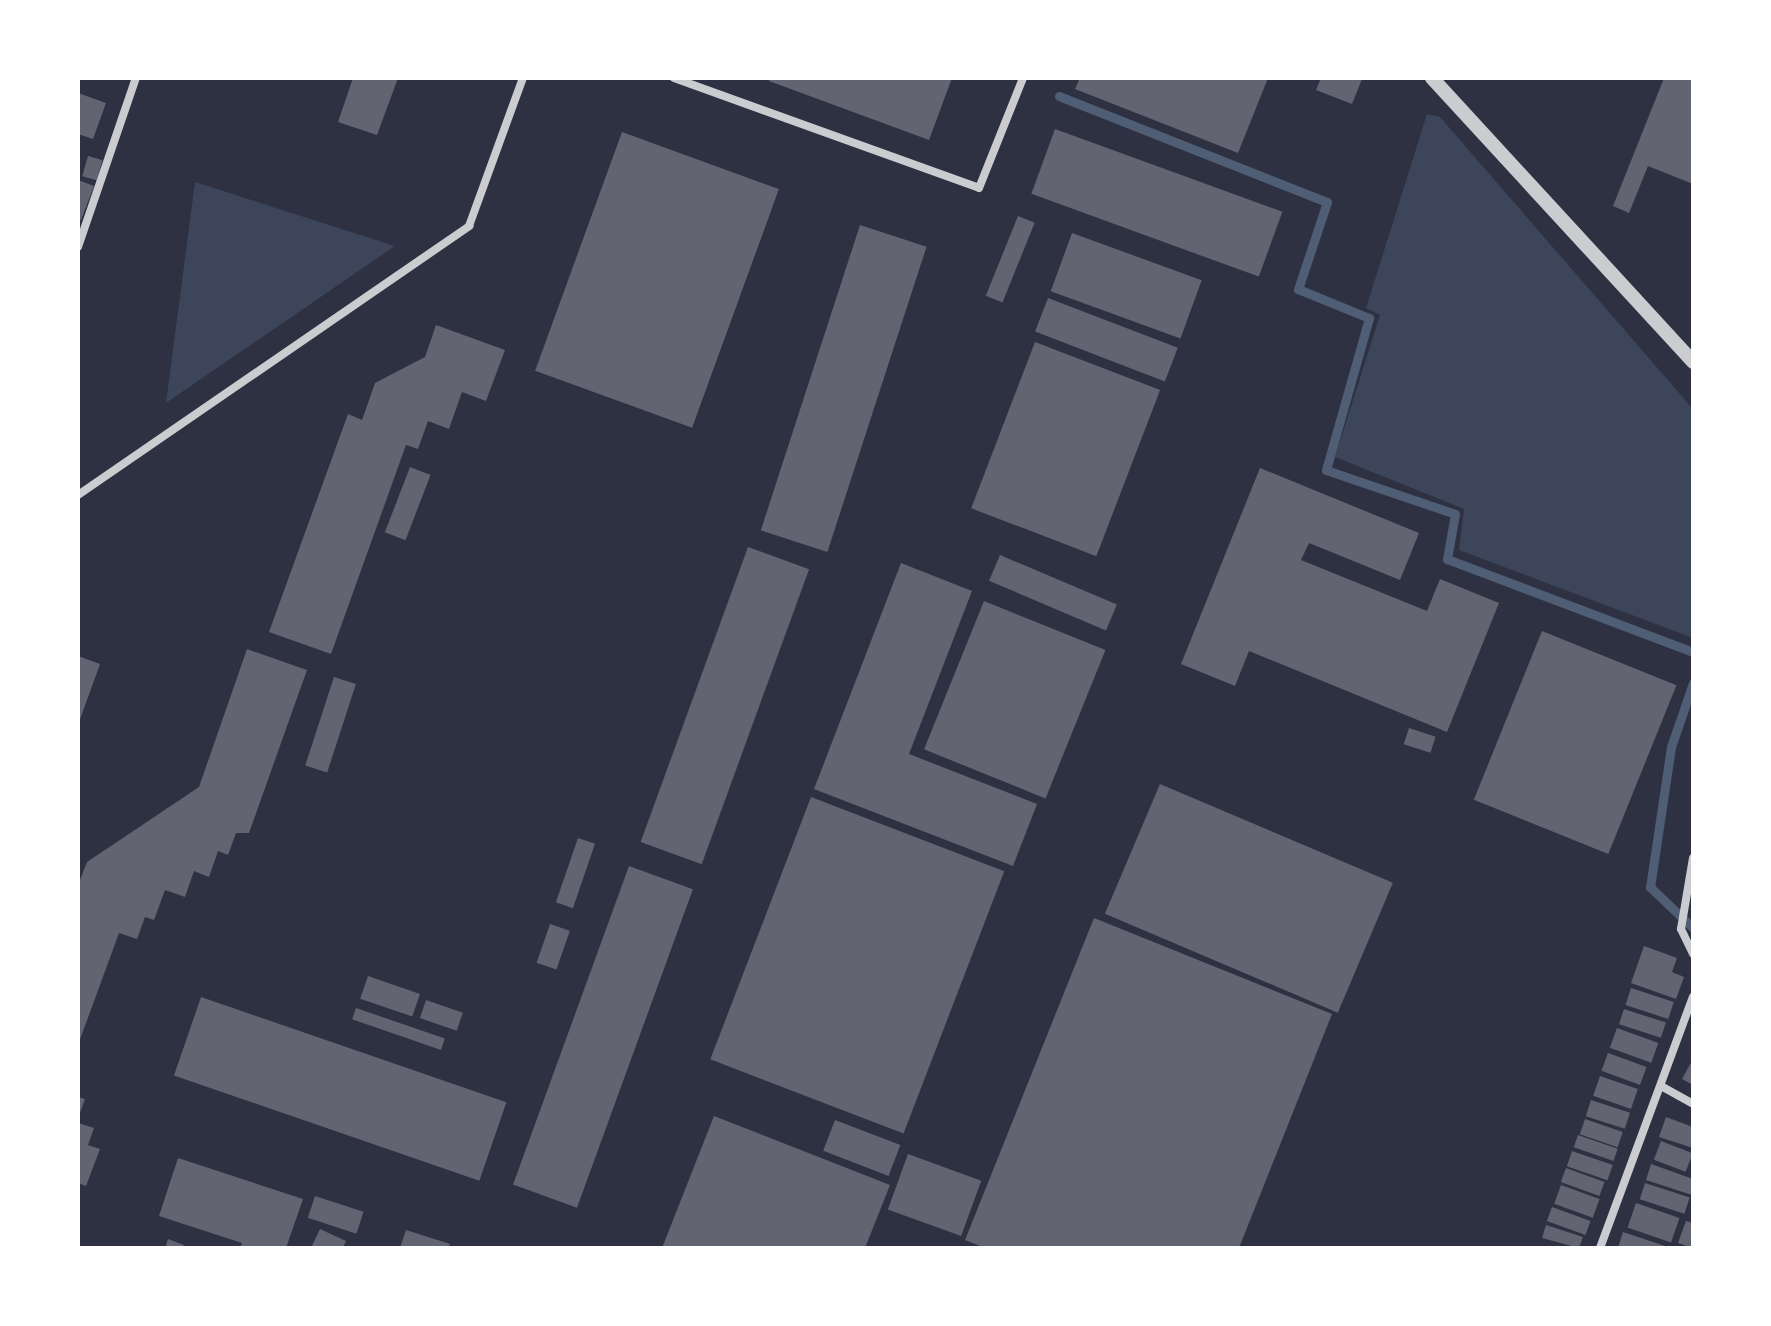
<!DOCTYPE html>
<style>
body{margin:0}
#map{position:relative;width:1771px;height:1326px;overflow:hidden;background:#2d3142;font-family:"Source Serif 4",serif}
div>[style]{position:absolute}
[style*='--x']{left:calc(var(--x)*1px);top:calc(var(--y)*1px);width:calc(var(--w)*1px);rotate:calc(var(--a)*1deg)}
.green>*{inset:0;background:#3c4559}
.stream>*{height:9px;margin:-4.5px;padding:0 4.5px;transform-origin:4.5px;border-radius:4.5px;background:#4f5d75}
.building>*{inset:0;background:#626471;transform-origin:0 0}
.minor>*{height:8px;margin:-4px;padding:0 4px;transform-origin:4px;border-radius:4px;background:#caccd0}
.tertiary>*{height:14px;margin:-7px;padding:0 7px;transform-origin:7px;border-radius:7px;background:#caccd0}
span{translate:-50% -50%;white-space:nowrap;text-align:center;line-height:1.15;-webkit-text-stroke:8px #fff;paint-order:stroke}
.frame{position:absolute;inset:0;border:80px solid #fff;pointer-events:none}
</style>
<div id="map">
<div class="green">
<div style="clip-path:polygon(1427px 114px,1440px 117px,1693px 409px,1693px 638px,1459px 550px,1464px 509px,1335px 457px,1380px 315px,1366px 308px)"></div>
<div style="clip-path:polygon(195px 182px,395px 246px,166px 403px)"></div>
</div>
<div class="stream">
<div style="--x:1059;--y:96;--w:288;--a:21.6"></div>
<div style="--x:1327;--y:202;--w:92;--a:108.4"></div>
<div style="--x:1298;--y:289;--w:77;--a:22.2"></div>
<div style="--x:1369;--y:318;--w:158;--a:105.8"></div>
<div style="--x:1326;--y:470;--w:136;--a:18.8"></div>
<div style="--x:1455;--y:514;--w:46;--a:100.1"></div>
<div style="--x:1447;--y:559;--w:263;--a:20.7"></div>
<div style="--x:1693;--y:683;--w:68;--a:109"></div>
<div style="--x:1671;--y:747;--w:142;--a:98.5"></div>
<div style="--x:1650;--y:887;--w:59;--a:43.6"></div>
</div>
<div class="building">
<div style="clip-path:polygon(353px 78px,398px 78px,377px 135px,338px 122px)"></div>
<div style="clip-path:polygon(770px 78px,952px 78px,929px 140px,769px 81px)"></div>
<div style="clip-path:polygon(1080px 78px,1268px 78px,1238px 153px,1075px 89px)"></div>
<div style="clip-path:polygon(1321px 78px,1360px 78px,1362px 79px,1352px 104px,1316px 90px)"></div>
<div style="clip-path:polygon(1664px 78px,1693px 78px,1693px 184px,1648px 166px,1629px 213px,1613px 206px)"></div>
<div style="clip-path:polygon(78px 93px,106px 103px,93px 139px,78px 134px)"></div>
<div style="left:1055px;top:129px;width:242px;height:69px;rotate:20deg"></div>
<div style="left:622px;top:132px;width:167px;height:254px;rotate:20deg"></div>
<div style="left:88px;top:156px;width:15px;height:21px;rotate:16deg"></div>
<div style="clip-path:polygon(78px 180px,94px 186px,81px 220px,78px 219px)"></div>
<div style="left:1018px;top:216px;width:18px;height:86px;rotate:22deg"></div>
<div style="left:860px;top:225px;width:70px;height:321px;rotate:18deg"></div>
<div style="left:1072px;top:233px;width:138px;height:62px;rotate:20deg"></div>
<div style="left:1048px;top:298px;width:139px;height:36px;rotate:21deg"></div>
<div style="clip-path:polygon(436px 325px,505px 350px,486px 401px,462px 392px,449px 429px,428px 421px,418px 449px,406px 445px,331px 654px,269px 632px,348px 414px,362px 420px,375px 383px,425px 357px)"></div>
<div style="left:1035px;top:342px;width:134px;height:178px;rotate:21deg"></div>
<div style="left:410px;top:467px;width:22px;height:70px;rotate:21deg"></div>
<div style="clip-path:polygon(1260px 468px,1419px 533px,1400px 580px,1309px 543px,1301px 560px,1427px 611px,1440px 579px,1499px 603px,1447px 732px,1249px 651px,1235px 686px,1181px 664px)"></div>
<div style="left:748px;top:547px;width:65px;height:314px;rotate:20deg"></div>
<div style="left:1000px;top:555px;width:127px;height:28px;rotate:23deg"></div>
<div style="clip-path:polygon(901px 563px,972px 591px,909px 754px,1037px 804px,1013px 866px,814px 789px)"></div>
<div style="left:984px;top:601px;width:131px;height:160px;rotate:22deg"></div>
<div style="left:1542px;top:631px;width:145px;height:182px;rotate:22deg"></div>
<div style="clip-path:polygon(247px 649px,307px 670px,249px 833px,236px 833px,228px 855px,218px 851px,209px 877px,194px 871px,185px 897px,165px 890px,154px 920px,145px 917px,137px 939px,119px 933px,78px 1045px,78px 885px,87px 862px,199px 787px)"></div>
<div style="clip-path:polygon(78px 656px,100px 664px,78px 725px)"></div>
<div style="left:334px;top:677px;width:23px;height:93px;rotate:18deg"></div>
<div style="left:1409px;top:728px;width:28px;height:17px;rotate:18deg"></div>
<div style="left:1160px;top:784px;width:253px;height:141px;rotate:23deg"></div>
<div style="left:811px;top:797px;width:207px;height:281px;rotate:21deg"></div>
<div style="left:578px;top:838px;width:18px;height:68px;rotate:19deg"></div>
<div style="left:629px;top:866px;width:68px;height:339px;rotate:20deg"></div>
<div style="clip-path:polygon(1094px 918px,1332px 1014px,1239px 1248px,985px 1248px,965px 1240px)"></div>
<div style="left:550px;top:924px;width:21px;height:41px;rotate:19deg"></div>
<div style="clip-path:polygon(1644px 946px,1677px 958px,1672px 972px,1684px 977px,1676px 999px,1631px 983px)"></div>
<div style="left:368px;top:976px;width:55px;height:24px;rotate:19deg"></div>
<div style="left:1631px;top:988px;width:45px;height:18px;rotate:18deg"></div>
<div style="left:201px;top:997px;width:323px;height:83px;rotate:19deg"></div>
<div style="left:426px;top:1000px;width:39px;height:19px;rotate:19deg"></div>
<div style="left:356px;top:1008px;width:94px;height:12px;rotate:19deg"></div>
<div style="left:1624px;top:1009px;width:44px;height:16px;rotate:18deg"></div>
<div style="left:1617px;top:1028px;width:44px;height:21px;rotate:20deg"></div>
<div style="left:1608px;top:1053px;width:41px;height:19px;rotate:20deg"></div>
<div style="clip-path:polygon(1693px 1059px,1693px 1085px,1682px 1079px)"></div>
<div style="left:1600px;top:1076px;width:40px;height:21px;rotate:19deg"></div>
<div style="clip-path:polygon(78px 1097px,85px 1099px,78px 1118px)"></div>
<div style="left:1591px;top:1100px;width:41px;height:17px;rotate:18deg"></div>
<div style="clip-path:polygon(714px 1116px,890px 1185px,865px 1248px,662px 1248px)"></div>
<div style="clip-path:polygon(1666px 1117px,1693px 1127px,1693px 1148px,1659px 1137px)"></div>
<div style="left:1585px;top:1119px;width:40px;height:16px;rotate:19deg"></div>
<div style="left:835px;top:1120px;width:70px;height:33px;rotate:21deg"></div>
<div style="clip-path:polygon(78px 1123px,94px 1128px,88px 1145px,100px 1149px,86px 1186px,78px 1183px)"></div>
<div style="left:1578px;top:1135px;width:42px;height:13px;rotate:19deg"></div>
<div style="left:1661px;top:1141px;width:34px;height:20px;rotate:21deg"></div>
<div style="left:1572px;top:1151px;width:43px;height:16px;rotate:19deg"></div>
<div style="left:908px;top:1154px;width:78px;height:59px;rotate:20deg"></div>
<div style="clip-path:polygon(178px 1158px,303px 1199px,286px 1248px,240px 1248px,242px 1243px,159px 1216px)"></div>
<div style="clip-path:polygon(1651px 1164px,1693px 1179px,1692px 1195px,1646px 1180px)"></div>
<div style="left:1566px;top:1168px;width:41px;height:15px;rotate:20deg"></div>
<div style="left:1645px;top:1183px;width:47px;height:17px;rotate:18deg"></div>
<div style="left:1561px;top:1185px;width:41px;height:20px;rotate:20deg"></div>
<div style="left:315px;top:1196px;width:51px;height:23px;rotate:18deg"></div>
<div style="left:1636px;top:1203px;width:46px;height:26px;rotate:19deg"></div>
<div style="left:1552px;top:1207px;width:41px;height:15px;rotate:20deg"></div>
<div style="clip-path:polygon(1686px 1221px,1693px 1223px,1693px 1248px,1678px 1243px)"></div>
<div style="clip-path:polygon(1546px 1225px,1583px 1237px,1579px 1248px,1542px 1238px)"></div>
<div style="clip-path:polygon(320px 1229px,346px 1241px,343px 1248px,311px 1248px)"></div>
<div style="clip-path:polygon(406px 1230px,450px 1244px,448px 1248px,400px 1248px)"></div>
<div style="clip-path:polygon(1623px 1232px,1668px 1247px,1668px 1248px,1618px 1248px)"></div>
<div style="clip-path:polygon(168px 1239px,184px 1245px,182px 1248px,165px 1248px)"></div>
</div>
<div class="minor">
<div style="--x:674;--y:78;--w:324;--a:19.8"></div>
<div style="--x:979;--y:188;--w:118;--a:-68.2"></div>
<div style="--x:78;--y:247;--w:179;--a:-71.1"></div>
<div style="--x:78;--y:495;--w:475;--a:-34.5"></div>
<div style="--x:469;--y:226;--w:158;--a:-70"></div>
<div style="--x:1693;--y:858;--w:72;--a:99.6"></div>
<div style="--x:1681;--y:929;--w:28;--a:64"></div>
<div style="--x:1661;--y:1086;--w:37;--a:29"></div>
<div style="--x:1600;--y:1248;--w:268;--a:-69.7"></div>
</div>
<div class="tertiary">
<div style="--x:1432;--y:78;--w:386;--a:47.4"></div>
</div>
<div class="frame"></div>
</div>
